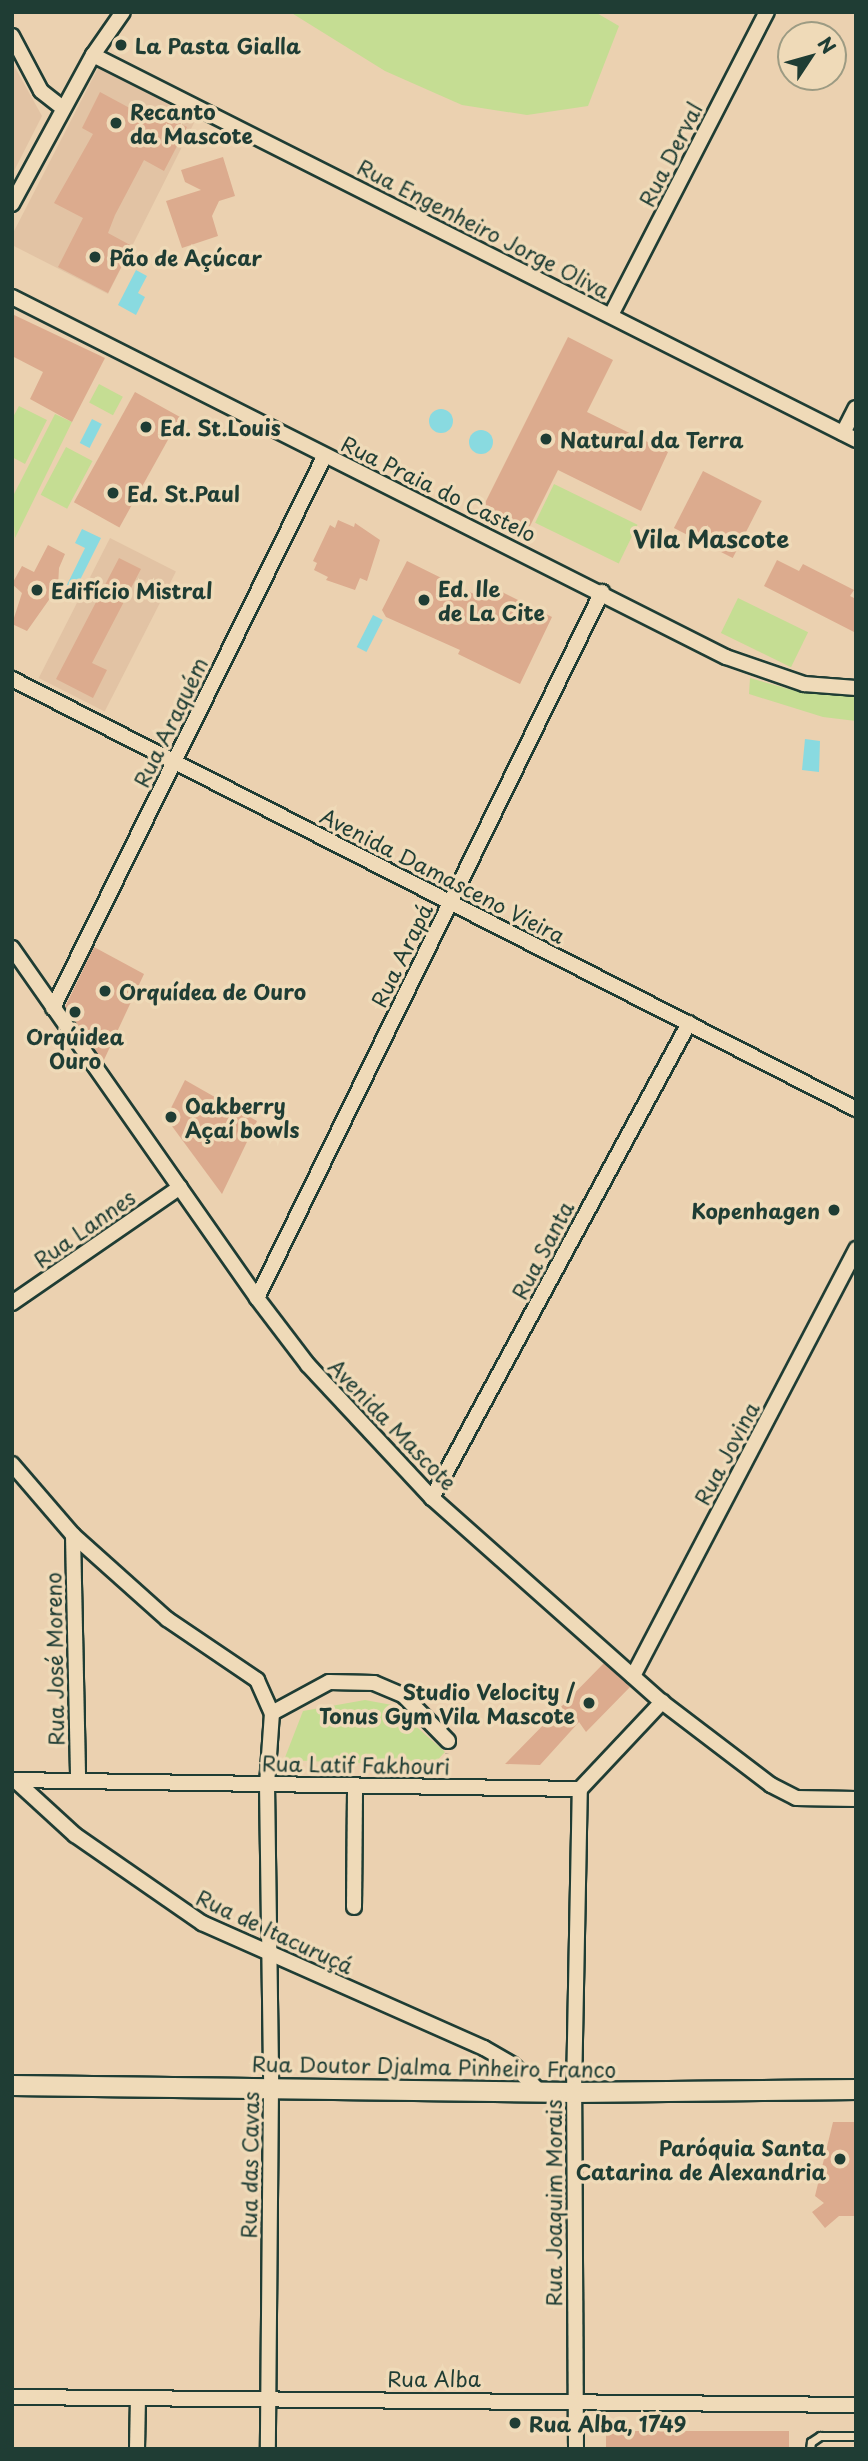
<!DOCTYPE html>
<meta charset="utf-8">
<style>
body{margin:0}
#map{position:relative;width:868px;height:2461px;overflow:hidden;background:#ebd1b0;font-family:"Playpen Sans",sans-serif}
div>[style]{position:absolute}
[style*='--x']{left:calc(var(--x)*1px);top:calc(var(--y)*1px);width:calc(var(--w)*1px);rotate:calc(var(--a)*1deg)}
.built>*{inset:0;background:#e2c3a4;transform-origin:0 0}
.green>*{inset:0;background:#c5dd93;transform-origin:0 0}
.water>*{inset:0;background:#89dae0;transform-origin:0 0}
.round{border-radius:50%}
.building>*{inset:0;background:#dcab8e;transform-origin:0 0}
.path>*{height:3.5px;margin-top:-1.75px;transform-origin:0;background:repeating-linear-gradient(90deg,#1f3d34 0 5px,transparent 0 10px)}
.roads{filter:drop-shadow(2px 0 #1f3d34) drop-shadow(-2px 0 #1f3d34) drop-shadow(0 2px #1f3d34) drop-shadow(0 -2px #1f3d34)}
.lane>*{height:7px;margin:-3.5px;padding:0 3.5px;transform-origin:3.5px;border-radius:3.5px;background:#efdab8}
.street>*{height:14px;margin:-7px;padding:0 7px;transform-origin:7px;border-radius:7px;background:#efdab8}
.secondary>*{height:19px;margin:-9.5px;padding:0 9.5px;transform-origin:9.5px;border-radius:9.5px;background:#efdab8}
.dots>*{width:19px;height:19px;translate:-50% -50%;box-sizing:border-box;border:4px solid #efdab8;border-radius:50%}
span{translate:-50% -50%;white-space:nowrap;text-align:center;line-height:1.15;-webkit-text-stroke:7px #efdab8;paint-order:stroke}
.poi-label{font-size:21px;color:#1f3d34;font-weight:700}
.left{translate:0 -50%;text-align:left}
.right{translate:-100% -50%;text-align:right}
.street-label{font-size:21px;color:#1f3d34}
.quarter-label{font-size:24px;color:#1f3d34;font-weight:700}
.frame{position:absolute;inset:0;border:14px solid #1f3d34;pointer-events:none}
.north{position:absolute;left:777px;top:21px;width:70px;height:70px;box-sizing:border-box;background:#efdab8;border:2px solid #9c9b83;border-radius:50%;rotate:54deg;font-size:19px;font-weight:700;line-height:28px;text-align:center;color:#1f3d34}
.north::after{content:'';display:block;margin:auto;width:24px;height:32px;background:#1f3d34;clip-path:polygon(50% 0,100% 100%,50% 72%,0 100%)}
</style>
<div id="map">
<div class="built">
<div style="clip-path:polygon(12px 62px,42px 116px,12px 175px)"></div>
<div style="clip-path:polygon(98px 68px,197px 117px,108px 294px,12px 245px,12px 235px)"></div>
<div style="left:110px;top:538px;width:74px;height:157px;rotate:27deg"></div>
</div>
<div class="green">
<div style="clip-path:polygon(290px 12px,595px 12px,619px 26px,588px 106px,527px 115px,462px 105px,385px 71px)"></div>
<div style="left:99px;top:384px;width:27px;height:21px;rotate:28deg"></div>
<div style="clip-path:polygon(19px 406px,47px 420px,25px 464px,12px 457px,12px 419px)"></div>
<div style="clip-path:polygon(55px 414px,72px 422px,15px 538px,12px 498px)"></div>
<div style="left:66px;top:447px;width:30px;height:54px;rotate:28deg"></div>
<div style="left:554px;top:484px;width:93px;height:43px;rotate:26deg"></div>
<div style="left:738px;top:598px;width:78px;height:39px;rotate:26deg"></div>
<div style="clip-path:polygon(750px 678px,796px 691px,856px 693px,856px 721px,823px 717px,749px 694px)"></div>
<div style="clip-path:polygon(365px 1700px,392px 1705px,445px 1752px,432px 1766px,284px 1760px,303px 1711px)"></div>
</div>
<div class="water">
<div style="clip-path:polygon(136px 270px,147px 276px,138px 293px,145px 297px,136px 315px,118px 305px)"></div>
<div class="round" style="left:429px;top:409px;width:24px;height:24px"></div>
<div style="left:92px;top:419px;width:11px;height:27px;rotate:27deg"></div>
<div class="round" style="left:469px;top:430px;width:24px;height:24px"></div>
<div style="clip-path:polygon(82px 529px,101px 538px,70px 600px,62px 595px,85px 548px,75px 543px)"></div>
<div style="left:373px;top:615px;width:11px;height:36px;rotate:27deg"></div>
<div style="clip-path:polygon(805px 739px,820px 741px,819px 772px,802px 770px)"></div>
</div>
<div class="building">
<div style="clip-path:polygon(100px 92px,150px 119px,155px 111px,187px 127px,164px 171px,144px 160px,115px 215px,108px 233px,132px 246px,108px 293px,58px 267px,83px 218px,54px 203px,93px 134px,82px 128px)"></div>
<div style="clip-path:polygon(223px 157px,235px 196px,219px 201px,212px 216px,218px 236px,182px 248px,166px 201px,201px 190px,185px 182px,181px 170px)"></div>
<div style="clip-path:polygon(12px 314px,105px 358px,72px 422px,30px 399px,43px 372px,12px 356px)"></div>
<div style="clip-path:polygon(568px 337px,613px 360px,587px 412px,668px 452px,641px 511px,558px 470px,523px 540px,478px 517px)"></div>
<div style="left:135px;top:392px;width:52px;height:126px;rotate:29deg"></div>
<div style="left:703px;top:471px;width:66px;height:64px;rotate:27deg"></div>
<div style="clip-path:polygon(338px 520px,354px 527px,355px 523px,380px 540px,367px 581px,360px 578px,355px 590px,326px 580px,328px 577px,314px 570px,317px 563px,313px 561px,330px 525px,335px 528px)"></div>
<div style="clip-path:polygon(48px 545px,65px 554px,59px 568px,58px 587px,27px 631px,12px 624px,22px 593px,12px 584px,22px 566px,34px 572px)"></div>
<div style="clip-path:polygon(119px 558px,141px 569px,92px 663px,107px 670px,93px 698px,56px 679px)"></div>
<div style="clip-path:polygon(777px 560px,799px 571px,803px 564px,854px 590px,850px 596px,856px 599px,856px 633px,764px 586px)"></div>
<div style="clip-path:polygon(407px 561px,486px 600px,492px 587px,552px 617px,520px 684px,458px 654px,460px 650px,386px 617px,382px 610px)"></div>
<div style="clip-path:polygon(94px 947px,144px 974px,103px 1062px,65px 1007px)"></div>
<div style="clip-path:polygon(185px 1080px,257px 1121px,222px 1194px,166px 1118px)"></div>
<div style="clip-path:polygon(604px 1663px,630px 1687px,586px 1732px,579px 1722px,540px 1765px,505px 1764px)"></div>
<div style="clip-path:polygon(833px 2122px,856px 2122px,856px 2216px,839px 2216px,825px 2228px,812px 2212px,824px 2203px,815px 2196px)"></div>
<div style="left:789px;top:2431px;width:18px;height:183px;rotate:90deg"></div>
</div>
<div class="path">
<div style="--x:446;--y:1774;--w:20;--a:-87"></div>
</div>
<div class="roads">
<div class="lane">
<div style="--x:810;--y:2449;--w:7;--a:-82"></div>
<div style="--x:811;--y:2442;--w:11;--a:-34"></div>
<div style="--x:820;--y:2436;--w:36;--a:0"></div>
</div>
<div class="street">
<div style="--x:12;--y:36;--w:62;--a:62.2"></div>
<div style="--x:41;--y:91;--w:28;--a:38"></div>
<div style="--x:93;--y:55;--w:855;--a:26.77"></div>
<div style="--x:12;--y:204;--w:170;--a:-61.5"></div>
<div style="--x:93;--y:55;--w:52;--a:-55.1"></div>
<div style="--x:12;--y:297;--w:800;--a:26.76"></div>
<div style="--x:726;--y:657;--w:83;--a:19.1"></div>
<div style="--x:804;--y:684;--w:52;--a:4.4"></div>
<div style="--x:611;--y:315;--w:341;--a:-62.8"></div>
<div style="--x:843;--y:433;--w:28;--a:-63"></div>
<div style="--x:12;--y:679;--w:947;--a:27"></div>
<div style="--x:12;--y:948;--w:427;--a:55"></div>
<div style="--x:257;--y:1298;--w:84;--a:52.7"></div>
<div style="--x:308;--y:1365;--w:182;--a:47"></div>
<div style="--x:432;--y:1498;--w:307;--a:41.6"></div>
<div style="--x:662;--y:1702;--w:137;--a:37.3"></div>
<div style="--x:771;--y:1785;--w:28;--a:27"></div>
<div style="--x:796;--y:1798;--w:60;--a:1"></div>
<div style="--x:53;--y:1008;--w:616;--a:-63.81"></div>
<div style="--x:257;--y:1298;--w:786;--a:-63.96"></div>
<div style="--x:12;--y:1303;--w:204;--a:-34.6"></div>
<div style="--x:12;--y:1464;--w:94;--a:49.3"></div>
<div style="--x:73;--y:1535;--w:126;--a:41.8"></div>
<div style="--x:167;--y:1619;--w:109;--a:34.1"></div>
<div style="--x:257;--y:1680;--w:36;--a:66"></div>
<div style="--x:272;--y:1713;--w:71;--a:94"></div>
<div style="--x:267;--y:1784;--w:302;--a:89.2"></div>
<div style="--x:271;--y:2086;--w:363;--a:90.5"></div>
<div style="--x:432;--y:1498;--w:540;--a:-61.58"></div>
<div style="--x:73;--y:1535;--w:246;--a:88.8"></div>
<div style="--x:633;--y:1676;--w:482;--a:-62.4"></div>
<div style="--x:272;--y:1713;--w:65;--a:-28.5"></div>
<div style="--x:329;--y:1682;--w:45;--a:1.3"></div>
<div style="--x:374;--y:1683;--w:33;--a:23"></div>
<div style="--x:404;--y:1696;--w:63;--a:45.6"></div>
<div style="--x:12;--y:1780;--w:568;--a:0.91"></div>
<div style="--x:580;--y:1789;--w:120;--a:-46.7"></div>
<div style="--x:16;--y:1781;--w:80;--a:42.5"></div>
<div style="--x:75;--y:1835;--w:155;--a:34.7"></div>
<div style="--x:202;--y:1923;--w:308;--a:23.9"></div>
<div style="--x:484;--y:2048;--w:34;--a:30"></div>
<div style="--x:513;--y:2065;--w:33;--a:45"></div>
<div style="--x:354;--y:1907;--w:122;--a:-89.5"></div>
<div style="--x:12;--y:2397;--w:844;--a:0.54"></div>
<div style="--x:137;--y:2449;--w:50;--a:-88.9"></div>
<div style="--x:576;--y:2449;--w:357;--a:-90.3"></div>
<div style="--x:574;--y:2092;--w:303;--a:-88.9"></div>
</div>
<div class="secondary">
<div style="--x:12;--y:2085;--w:562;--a:0.71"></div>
<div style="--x:574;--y:2092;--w:282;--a:-0.6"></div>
</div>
</div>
<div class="dots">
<div style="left:121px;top:45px;background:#1f3d34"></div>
<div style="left:116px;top:123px;background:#1f3d34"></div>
<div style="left:95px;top:257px;background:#1f3d34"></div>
<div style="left:146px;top:427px;background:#1f3d34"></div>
<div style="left:546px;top:439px;background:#1f3d34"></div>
<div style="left:113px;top:493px;background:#1f3d34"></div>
<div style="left:37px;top:590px;background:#1f3d34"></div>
<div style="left:424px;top:600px;background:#1f3d34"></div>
<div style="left:105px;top:991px;background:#1f3d34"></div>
<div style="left:75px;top:1012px;background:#1f3d34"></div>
<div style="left:171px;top:1117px;background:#1f3d34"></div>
<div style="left:834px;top:1210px;background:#1f3d34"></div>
<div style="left:589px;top:1703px;background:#1f3d34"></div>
<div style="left:840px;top:2159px;background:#1f3d34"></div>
<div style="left:515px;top:2423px;background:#1f3d34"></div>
</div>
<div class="poi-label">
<span class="left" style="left:135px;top:45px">La Pasta Gialla</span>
<span class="left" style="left:130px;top:123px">Recanto<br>da Mascote</span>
<span class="left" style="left:109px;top:257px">Pão de Açúcar</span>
<span class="left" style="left:160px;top:427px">Ed. St.Louis</span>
<span class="left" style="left:560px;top:439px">Natural da Terra</span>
<span class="left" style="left:127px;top:493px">Ed. St.Paul</span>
<span class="left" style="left:438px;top:600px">Ed. Ile<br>de La Cite</span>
<span class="left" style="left:51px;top:590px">Edifício Mistral</span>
<span class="left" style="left:119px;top:991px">Orquídea de Ouro</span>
<span style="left:75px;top:1048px">Orqúidea<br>Ouro</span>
<span class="left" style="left:185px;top:1117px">Oakberry<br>Açaí bowls</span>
<span class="right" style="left:820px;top:1210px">Kopenhagen</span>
<span class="right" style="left:575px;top:1703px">Studio Velocity /<br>Tonus Gym Vila Mascote</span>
<span class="right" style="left:826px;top:2159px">Paróquia Santa<br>Catarina de Alexandria</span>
<span class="left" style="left:529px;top:2423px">Rua Alba, 1749</span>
</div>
<div class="street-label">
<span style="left:670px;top:154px;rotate:-63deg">Rua Derval</span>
<span style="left:484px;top:228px;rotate:27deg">Rua Engenheiro Jorge Oliva</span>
<span style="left:439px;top:488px;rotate:26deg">Rua Praia do Castelo</span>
<span style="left:170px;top:722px;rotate:-64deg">Rua Araquém</span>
<span style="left:443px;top:875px;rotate:27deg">Avenida Damasceno Vieira</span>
<span style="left:401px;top:955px;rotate:-64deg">Rua Arapá</span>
<span style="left:84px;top:1228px;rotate:-35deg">Rua Lannes</span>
<span style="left:542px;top:1250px;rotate:-62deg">Rua Santa</span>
<span style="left:393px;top:1424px;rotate:46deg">Avenida Mascote</span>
<span style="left:726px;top:1453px;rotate:-62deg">Rua Jovina</span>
<span style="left:54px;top:1659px;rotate:-91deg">Rua José Moreno</span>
<span style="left:356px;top:1764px;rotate:1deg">Rua Latif Fakhouri</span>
<span style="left:275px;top:1931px;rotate:25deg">Rua de Itacuruçá</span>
<span style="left:434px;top:2066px;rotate:1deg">Rua Doutor Djalma Pinheiro Franco</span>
<span style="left:249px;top:2165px;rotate:-89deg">Rua das Cavas</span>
<span style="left:553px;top:2203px;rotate:-90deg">Rua Joaquim Morais</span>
<span style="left:434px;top:2378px">Rua Alba</span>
</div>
<div class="quarter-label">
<span style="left:711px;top:539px">Vila Mascote</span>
</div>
<div class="frame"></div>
<div class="north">N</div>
</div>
